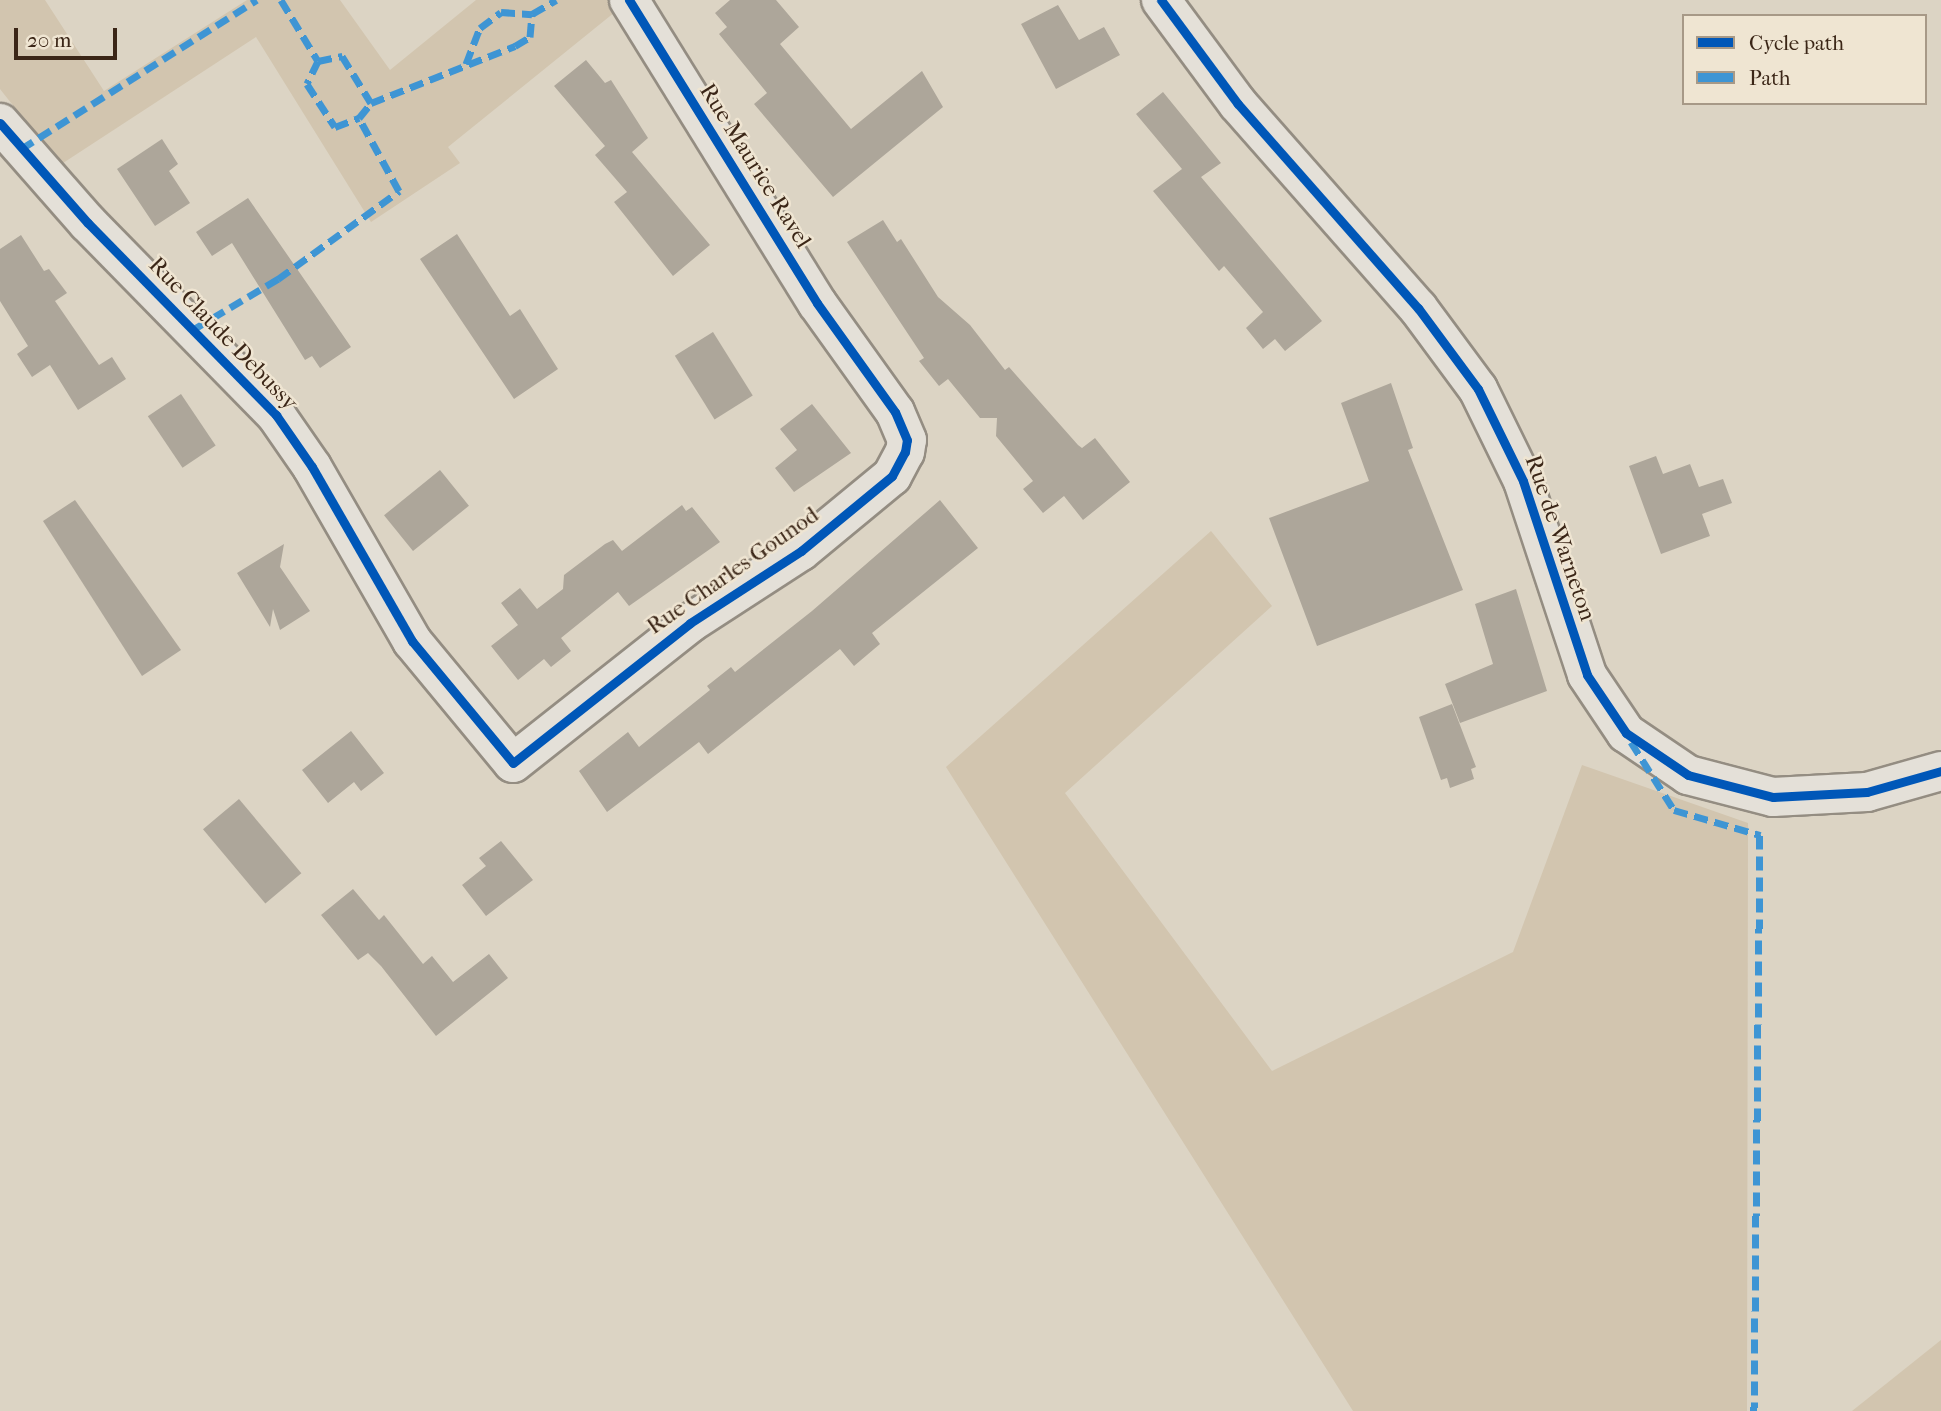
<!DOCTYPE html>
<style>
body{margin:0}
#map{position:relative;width:1941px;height:1411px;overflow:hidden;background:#dcd4c4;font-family:"IM FELL French Canon",serif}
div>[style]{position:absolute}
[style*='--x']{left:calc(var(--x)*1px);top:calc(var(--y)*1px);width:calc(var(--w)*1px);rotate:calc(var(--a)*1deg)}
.green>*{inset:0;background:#d2c5af}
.building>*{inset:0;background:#ada69a;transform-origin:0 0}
.roads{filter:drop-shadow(2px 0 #948d82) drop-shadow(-2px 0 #948d82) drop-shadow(0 2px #948d82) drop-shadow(0 -2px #948d82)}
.street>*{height:38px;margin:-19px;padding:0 19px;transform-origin:19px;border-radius:19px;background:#e4e0d8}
.secondary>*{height:38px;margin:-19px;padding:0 19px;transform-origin:19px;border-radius:19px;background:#e4e0d8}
.quiet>*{height:7px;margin-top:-3.5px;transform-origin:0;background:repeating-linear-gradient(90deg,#3e95d4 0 14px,transparent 0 21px)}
.cycleway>*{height:9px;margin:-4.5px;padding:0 4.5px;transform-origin:4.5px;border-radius:4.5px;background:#0057b8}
span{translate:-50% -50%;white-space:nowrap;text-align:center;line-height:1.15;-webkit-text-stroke:5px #efe5d2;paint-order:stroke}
.street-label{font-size:23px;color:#3b2617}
.legend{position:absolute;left:1682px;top:14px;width:245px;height:91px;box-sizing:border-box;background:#efe5d2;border:2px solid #a79987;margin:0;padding:9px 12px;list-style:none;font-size:21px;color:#3b2617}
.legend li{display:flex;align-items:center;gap:14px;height:35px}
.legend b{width:35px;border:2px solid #a79987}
.scale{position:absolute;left:14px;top:28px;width:103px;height:32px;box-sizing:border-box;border:4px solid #3b2617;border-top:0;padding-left:9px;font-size:21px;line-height:24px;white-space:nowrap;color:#3b2617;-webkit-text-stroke:5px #efe5d2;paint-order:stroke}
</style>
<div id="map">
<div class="green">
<div style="clip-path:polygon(0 0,45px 0,104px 91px,247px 0,340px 0,390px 70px,476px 0,608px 0,615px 12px,448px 147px,460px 163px,371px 222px,256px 37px,60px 165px,0 89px)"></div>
<div style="clip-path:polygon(1211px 531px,1272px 606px,1065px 793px,1272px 1071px,1513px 952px,1582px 765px,1748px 823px,1747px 1411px,1353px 1411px,946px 767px)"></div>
<div style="clip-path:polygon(1941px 1340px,1941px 1411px,1852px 1411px)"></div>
</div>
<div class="building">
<div style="clip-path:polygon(730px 0,776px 0,799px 27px,780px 44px,851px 129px,922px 71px,943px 107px,833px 197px,754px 104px,767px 93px,719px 34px,727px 27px,715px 13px)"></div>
<div style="clip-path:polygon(1058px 5px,1079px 40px,1104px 27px,1120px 55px,1056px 89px,1021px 24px)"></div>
<div style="clip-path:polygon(586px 60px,605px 83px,611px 80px,648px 138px,632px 152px,710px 245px,673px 276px,614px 202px,627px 192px,595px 155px,605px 146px,554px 86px)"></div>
<div style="clip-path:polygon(1163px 92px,1221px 163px,1201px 177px,1322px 321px,1285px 351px,1275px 339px,1263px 349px,1246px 328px,1263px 312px,1224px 266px,1219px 271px,1153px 191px,1182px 169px,1136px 114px)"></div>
<div style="clip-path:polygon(162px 139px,178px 164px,169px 171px,190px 203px,155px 226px,117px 169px)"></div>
<div style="clip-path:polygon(248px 198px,351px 347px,320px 368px,312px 356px,305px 360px,232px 243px,212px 256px,196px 232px)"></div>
<div style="clip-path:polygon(883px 220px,897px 242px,901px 239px,938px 297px,970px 325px,1005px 370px,1009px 367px,1078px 445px,1082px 448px,1095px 438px,1130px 482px,1083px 520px,1064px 496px,1043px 513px,1023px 489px,1033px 481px,996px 436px,997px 418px,980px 418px,948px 379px,939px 386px,919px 361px,924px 358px,847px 242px)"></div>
<div style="clip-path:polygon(457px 234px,510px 316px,520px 309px,558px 369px,514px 399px,420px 259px)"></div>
<div style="clip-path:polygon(21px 235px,44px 271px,49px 269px,67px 293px,55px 301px,99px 365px,112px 357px,126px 379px,78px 410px,50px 365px,32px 377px,17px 354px,28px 346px,0 301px,0 249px)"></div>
<div style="left:713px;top:332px;width:75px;height:45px;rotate:58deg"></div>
<div style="clip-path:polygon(1391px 383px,1413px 448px,1408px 450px,1463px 590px,1317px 646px,1269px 518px,1369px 481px,1341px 403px)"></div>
<div style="left:181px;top:394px;width:62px;height:40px;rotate:56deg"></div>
<div style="clip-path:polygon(812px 404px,851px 453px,794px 492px,775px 468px,797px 450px,780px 429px)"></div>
<div style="clip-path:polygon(1656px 456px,1663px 474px,1690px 464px,1699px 487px,1723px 479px,1732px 503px,1702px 514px,1710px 536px,1661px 554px,1629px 466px)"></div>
<div style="left:440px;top:470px;width:46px;height:72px;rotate:51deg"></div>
<div style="clip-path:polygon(75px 500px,181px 650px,142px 676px,43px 521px)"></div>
<div style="clip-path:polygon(940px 500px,978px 548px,872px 633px,880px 644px,854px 666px,840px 649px,708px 754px,699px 742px,607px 812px,579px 771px,628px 732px,639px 747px,710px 690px,707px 686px,731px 667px,735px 672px,812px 611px)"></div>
<div style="clip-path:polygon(682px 505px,686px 511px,692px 507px,720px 542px,629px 606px,618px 592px,561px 638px,571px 651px,551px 667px,544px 659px,518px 680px,491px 646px,518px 625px,501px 603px,520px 588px,537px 609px,563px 589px,564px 575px,605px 544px,613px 540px,622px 551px)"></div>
<div style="clip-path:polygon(284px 544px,280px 567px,310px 611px,280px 630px,273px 609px,270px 627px,237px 573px)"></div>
<div style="clip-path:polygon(1516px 589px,1547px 691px,1460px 723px,1445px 684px,1493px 664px,1475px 604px)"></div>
<div style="clip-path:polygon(1452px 704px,1476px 767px,1471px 769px,1474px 779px,1450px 788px,1447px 778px,1441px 780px,1419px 717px)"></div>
<div style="clip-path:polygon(351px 731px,384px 773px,361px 791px,354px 782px,328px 803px,302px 770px)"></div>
<div style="left:239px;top:799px;width:97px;height:47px;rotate:50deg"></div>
<div style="clip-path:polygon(501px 841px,533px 880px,486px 916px,462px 885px,486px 866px,479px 858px)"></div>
<div style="clip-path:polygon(353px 889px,379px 920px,384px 915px,423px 964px,432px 956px,453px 982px,489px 954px,508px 978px,436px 1036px,381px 966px,368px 953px,358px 960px,321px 915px)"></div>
</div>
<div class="roads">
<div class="street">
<div style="--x:0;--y:123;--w:133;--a:48.7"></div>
<div style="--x:88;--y:223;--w:269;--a:45.6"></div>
<div style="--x:276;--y:415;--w:63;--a:55.3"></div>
<div style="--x:312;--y:467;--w:201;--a:60.1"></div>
<div style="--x:412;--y:641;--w:158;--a:50.4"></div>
<div style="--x:513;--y:763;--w:226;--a:-38.3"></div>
<div style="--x:690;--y:623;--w:132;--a:-33"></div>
<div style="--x:801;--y:551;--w:118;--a:-39.5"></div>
<div style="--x:892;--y:476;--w:27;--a:-62"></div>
<div style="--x:905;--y:452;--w:12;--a:-81"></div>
<div style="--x:907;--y:440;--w:30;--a:-113"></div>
<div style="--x:895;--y:412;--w:134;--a:-125.6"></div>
<div style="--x:817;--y:303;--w:357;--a:-121.8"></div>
</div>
<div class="secondary">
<div style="--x:1161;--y:0;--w:129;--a:53.5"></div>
<div style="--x:1238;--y:104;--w:272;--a:48.6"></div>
<div style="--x:1418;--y:308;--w:101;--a:53.5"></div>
<div style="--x:1478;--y:389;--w:102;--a:63.9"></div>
<div style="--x:1523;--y:481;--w:204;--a:71.7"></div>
<div style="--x:1587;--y:675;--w:70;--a:56.1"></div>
<div style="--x:1626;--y:733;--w:75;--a:34.1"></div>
<div style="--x:1688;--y:775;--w:88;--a:14.5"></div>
<div style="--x:1773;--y:797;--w:94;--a:-3"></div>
<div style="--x:1867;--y:792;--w:77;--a:-15.8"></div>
</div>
</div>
<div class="quiet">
<div style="--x:281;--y:0;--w:71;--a:58.8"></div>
<div style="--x:318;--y:61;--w:25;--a:-12"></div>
<div style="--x:342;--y:56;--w:55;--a:58.3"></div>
<div style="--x:371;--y:103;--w:155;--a:-21.6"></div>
<div style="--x:515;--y:46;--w:17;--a:-31"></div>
<div style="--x:530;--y:37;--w:23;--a:-85"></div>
<div style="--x:532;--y:14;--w:28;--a:-30"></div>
<div style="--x:318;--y:61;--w:25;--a:116"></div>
<div style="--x:307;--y:84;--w:51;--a:56.9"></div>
<div style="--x:335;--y:127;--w:26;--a:-21"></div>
<div style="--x:466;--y:64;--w:39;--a:-69"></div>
<div style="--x:480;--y:28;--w:26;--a:-37"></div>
<div style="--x:501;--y:12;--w:31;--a:4"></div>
<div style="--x:21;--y:149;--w:279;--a:-32.3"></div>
<div style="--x:194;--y:329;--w:98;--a:-30.8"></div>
<div style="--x:278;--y:279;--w:150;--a:-36"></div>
<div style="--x:399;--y:191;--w:83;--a:-118.7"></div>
<div style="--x:359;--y:118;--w:19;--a:-51"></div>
<div style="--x:1631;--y:742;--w:80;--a:57.7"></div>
<div style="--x:1674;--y:810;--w:90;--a:16.2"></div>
<div style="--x:1760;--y:835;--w:576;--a:90.6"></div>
</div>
<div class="cycleway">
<div style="--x:1161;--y:0;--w:129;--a:53.5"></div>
<div style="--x:1238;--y:104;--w:272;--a:48.6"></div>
<div style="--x:1418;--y:308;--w:101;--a:53.5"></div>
<div style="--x:1478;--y:389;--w:102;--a:63.9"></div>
<div style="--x:1523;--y:481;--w:204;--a:71.7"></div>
<div style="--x:1587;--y:675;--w:70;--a:56.1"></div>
<div style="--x:1626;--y:733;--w:75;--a:34.1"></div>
<div style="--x:1688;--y:775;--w:88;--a:14.5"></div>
<div style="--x:1773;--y:797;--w:94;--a:-3"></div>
<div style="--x:1867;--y:792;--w:77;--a:-15.8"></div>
<div style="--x:0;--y:123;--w:133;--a:48.7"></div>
<div style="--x:88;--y:223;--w:269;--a:45.6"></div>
<div style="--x:276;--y:415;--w:63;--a:55.3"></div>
<div style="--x:312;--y:467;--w:201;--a:60.1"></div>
<div style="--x:412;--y:641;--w:158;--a:50.4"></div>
<div style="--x:513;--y:763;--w:226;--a:-38.3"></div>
<div style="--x:690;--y:623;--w:132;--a:-33"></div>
<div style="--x:801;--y:551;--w:118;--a:-39.5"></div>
<div style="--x:892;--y:476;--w:27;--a:-62"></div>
<div style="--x:905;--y:452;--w:12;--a:-81"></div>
<div style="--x:907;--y:440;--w:30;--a:-113"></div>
<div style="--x:895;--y:412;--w:134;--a:-125.6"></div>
<div style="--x:817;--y:303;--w:357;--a:-121.8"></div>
</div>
<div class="street-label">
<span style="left:755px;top:166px;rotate:58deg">Rue Maurice Ravel</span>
<span style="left:223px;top:334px;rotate:46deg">Rue Claude Debussy</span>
<span style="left:1560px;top:538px;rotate:71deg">Rue de Warneton</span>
<span style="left:733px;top:571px;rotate:-35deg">Rue Charles Gounod</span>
</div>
<ul class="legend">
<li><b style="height:9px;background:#0057b8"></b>Cycle path</li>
<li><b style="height:9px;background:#3e95d4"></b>Path</li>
</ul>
<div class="scale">20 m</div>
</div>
